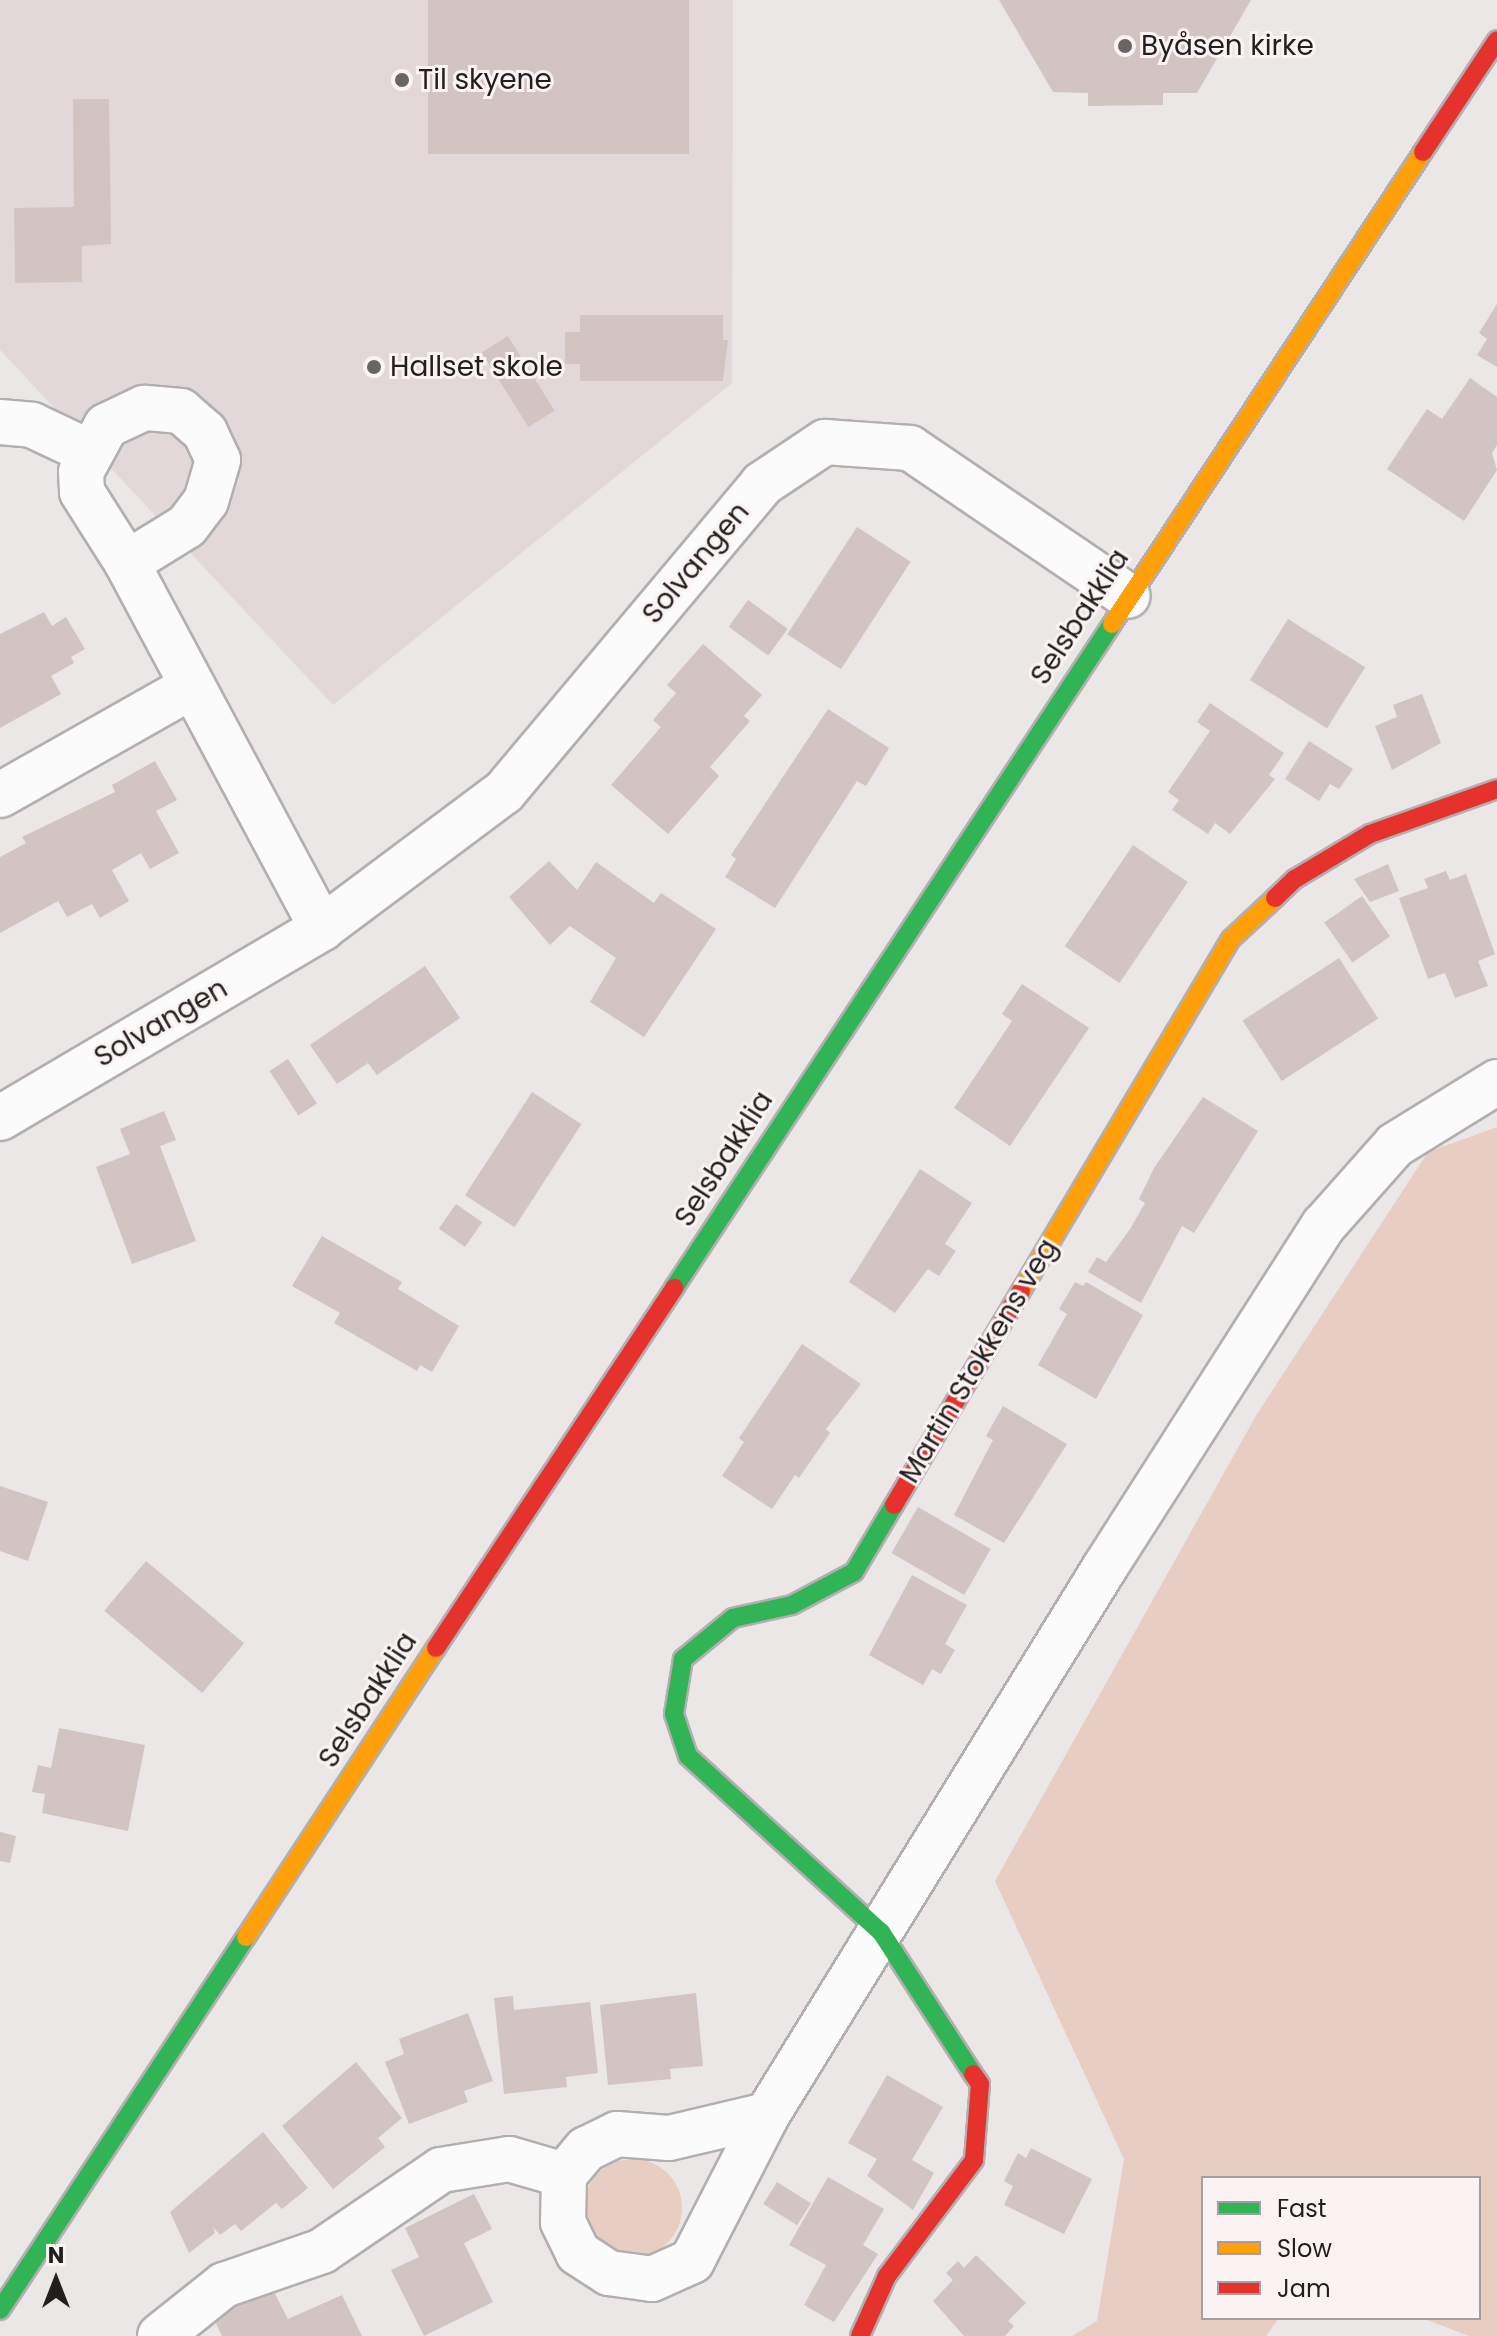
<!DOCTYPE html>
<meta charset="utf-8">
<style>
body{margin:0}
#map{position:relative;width:1497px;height:2336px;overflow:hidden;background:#ebe7e7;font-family:Poppins,sans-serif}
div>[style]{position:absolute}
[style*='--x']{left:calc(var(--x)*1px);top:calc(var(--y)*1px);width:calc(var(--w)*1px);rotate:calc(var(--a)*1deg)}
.built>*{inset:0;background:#e3d8d9}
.green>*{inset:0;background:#e8cdc2}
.round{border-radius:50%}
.building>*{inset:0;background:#d1c4c3;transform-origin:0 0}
.roads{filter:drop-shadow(2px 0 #b3afb0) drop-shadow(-2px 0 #b3afb0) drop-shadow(0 2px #b3afb0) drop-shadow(0 -2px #b3afb0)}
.street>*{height:44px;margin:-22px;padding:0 22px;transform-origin:22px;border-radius:22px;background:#fcfbfb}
.fast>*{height:18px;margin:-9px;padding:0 9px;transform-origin:9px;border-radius:9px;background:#30b455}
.slow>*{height:18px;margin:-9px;padding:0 9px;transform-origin:9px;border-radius:9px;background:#ff9f0a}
.jam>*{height:18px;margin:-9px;padding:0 9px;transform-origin:9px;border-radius:9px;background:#e5322d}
.dots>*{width:22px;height:22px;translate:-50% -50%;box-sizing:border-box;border:4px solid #fbf2f3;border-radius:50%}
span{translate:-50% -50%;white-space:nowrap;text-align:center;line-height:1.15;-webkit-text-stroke:6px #fbf2f3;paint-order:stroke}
.poi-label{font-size:28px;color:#221f1f}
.left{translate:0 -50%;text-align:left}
.street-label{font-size:28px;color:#221f1f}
.legend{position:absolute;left:1201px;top:2176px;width:280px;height:144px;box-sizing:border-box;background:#fbf2f3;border:2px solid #a49e9e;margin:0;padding:10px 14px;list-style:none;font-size:24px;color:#221f1f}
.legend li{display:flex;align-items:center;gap:16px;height:40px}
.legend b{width:40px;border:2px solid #a49e9e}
.north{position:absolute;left:16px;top:2240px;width:80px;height:80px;-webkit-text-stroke:6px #fbf2f3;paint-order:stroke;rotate:0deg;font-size:22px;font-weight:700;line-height:32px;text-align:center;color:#221f1f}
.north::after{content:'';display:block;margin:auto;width:28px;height:36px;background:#221f1f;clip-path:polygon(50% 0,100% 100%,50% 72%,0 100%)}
</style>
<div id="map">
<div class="built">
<div style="clip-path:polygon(0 0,733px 0,732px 383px,333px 705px,0 350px)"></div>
</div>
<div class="green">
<div style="clip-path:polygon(1497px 1127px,1497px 2336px,1469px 2336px,1422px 2318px,1479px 2318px,1479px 2178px,1203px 2178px,1203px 2318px,1279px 2318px,1266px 2336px,1072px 2336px,1097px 2321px,1124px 2159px,995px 1881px,1257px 1414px,1428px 1152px)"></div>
<div class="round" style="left:584px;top:2159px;width:98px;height:98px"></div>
</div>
<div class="building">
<div style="left:428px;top:0;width:261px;height:154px"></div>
<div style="clip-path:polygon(999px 0,1251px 0,1197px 93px,1163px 93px,1163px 105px,1088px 106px,1088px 93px,1053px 92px)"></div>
<div style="clip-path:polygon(73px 99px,109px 99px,111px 244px,82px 246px,82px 282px,15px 283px,14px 208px,74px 207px)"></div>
<div style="clip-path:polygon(1497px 304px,1497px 367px,1477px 355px,1487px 339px,1479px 333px)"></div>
<div style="clip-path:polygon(580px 315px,723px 315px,723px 340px,728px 340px,723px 381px,580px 381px,580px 364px,565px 364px,565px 332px,580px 332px)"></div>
<div style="left:508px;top:336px;width:88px;height:31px;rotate:58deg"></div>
<div style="clip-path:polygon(1470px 378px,1497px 397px,1497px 445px,1492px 453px,1497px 470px,1464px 521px,1387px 469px,1427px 409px,1442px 419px)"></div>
<div style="left:857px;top:527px;width:64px;height:128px;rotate:33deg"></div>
<div style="left:748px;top:600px;width:49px;height:33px;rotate:36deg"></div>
<div style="clip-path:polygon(44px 612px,52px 626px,66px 617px,85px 649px,71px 657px,74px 663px,51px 676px,61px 694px,0 728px,0 634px)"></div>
<div style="left:1288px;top:619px;width:91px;height:72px;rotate:32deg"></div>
<div style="clip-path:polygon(703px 644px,762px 695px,744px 716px,750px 721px,710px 767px,719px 776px,668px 834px,611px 785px,661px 727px,653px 720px,676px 693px,667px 685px)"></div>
<div style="clip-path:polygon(1422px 694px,1441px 743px,1392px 770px,1375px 726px,1397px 717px,1393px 705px)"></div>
<div style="clip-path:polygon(1210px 703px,1284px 753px,1269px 775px,1275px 779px,1230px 834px,1215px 823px,1208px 834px,1172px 810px,1179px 800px,1168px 792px,1210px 731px,1197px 722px)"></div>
<div style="clip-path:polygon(828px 709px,889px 748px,866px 786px,857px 781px,775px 908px,725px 877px,736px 859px,731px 855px)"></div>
<div style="clip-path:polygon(1309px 741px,1353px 769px,1339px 789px,1330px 784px,1319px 801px,1285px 779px)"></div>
<div style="clip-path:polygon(155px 761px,177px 800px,156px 811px,179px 853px,150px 869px,141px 853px,112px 870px,129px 901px,100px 918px,92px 904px,67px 917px,58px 901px,0 933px,0 857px,26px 843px,22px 837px,115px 792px,112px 785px)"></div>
<div style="left:1133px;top:845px;width:66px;height:122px;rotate:34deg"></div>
<div style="clip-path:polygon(549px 861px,577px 890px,596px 862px,654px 903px,661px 893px,716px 929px,644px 1037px,590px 1002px,616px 958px,570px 926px,550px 945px,509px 897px)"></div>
<div style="clip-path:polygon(1388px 864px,1399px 891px,1370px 902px,1354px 879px)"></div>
<div style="clip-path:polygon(1446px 871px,1450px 880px,1466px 874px,1495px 954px,1478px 961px,1488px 986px,1455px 998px,1445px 973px,1428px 979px,1399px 898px,1428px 888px,1424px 879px)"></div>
<div style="left:1362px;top:896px;width:49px;height:46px;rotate:55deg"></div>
<div style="left:1339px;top:958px;width:72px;height:115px;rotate:57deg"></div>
<div style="clip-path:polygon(425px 966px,460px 1018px,377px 1075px,368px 1063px,337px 1084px,310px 1045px)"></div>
<div style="clip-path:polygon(1022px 984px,1089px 1028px,1010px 1146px,954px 1108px,1012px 1021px,1002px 1014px)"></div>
<div style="left:288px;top:1059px;width:53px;height:22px;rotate:57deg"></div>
<div style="left:532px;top:1092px;width:59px;height:123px;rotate:33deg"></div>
<div style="clip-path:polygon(1203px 1097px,1258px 1131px,1194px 1233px,1182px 1226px,1141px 1303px,1088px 1272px,1097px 1257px,1106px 1262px,1130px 1229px,1145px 1203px,1139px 1199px,1154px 1168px)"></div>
<div style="clip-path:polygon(164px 1111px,176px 1140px,160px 1146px,196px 1241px,132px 1264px,96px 1167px,130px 1154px,120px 1129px)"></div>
<div style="clip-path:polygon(920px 1169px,972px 1203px,945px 1244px,956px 1251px,939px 1276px,928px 1269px,895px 1313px,849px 1282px)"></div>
<div style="left:456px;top:1204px;width:32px;height:30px;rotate:35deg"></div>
<div style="clip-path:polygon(322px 1236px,402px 1282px,398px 1289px,459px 1326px,432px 1372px,420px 1365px,417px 1371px,334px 1323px,340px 1313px,292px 1286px)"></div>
<div style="clip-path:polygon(1075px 1282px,1083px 1286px,1086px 1282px,1143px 1315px,1096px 1399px,1038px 1365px,1067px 1314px,1059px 1309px)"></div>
<div style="clip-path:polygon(802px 1344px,861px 1384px,826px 1429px,830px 1433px,799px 1478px,795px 1475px,772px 1509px,722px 1476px,744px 1442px,739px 1438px)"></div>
<div style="clip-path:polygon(1003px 1406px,1067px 1444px,1004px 1543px,954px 1515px,993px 1440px,986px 1436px)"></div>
<div style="clip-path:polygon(0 1486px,48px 1502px,28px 1561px,0 1551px)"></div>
<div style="left:918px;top:1507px;width:84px;height:53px;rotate:30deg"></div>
<div style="left:146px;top:1561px;width:128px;height:65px;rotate:40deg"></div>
<div style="clip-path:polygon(912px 1575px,967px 1605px,945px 1644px,955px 1650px,941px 1674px,932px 1669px,923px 1685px,869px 1655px)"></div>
<div style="clip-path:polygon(59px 1728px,145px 1745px,128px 1831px,42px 1813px,45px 1794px,32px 1792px,38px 1765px,51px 1768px)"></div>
<div style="clip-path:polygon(0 1832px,16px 1836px,10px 1863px,0 1861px)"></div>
<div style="clip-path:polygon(696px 1993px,703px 2066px,670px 2069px,671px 2079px,608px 2085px,600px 2005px)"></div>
<div style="clip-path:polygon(513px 1996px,514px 2010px,590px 2002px,598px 2073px,566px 2077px,567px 2087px,504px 2094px,494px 1998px)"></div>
<div style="clip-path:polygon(468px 2013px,493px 2081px,464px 2091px,468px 2102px,409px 2124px,385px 2062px,404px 2054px,399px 2039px)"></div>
<div style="clip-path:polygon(356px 2062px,402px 2118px,378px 2138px,385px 2147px,333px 2189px,282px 2126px)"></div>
<div style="clip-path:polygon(887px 2075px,943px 2107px,912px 2160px,934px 2173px,913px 2210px,867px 2176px,877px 2159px,848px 2143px)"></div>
<div style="clip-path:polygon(263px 2132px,308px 2188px,282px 2209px,276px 2203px,241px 2231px,235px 2224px,220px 2235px,213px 2227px,215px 2233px,189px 2253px,170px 2212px)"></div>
<div style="clip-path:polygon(1031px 2148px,1092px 2179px,1064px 2234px,1004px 2205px,1013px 2186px,1004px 2181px,1018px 2153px,1026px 2158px)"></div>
<div style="clip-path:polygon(828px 2177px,884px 2209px,863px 2245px,878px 2254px,834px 2322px,804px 2305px,826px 2265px,789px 2245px)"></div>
<div style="left:777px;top:2182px;width:40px;height:26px;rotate:32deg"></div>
<div style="clip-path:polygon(474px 2194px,492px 2229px,464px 2243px,493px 2302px,424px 2336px,391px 2270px,419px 2257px,405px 2228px)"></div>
<div style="clip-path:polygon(976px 2255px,1026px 2303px,1008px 2321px,1014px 2326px,1005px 2336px,964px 2336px,933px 2301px,953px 2280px,946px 2273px,958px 2261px,964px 2268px)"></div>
<div style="clip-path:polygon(272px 2288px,288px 2319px,342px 2295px,362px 2336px,222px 2336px,212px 2315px)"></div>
</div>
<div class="roads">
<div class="street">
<div style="--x:0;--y:422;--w:32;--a:5"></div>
<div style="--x:32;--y:425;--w:63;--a:25.3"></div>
<div style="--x:127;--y:563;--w:70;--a:-31.7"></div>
<div style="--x:187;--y:526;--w:31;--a:-53"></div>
<div style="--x:206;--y:501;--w:43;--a:-73.7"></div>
<div style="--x:218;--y:460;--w:31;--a:-115"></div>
<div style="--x:205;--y:432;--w:32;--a:-139"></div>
<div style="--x:181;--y:411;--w:37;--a:-175"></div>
<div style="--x:144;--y:408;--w:42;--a:154.7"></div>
<div style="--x:106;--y:426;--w:52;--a:118.5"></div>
<div style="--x:81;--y:472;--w:20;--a:87"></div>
<div style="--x:82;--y:492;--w:84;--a:57.6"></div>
<div style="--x:127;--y:563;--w:414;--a:61.9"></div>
<div style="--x:0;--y:795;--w:219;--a:-29.5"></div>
<div style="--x:0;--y:1118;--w:374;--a:-30.5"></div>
<div style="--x:322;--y:928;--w:227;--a:-36.8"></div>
<div style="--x:504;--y:792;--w:402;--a:-50"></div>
<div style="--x:762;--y:484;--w:76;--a:-33.7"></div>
<div style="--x:825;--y:442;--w:85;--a:4"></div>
<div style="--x:910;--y:448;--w:263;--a:34.2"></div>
<div style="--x:767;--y:2115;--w:101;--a:166.8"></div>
<div style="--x:669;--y:2138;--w:52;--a:-175.6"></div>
<div style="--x:617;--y:2134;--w:34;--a:154"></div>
<div style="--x:586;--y:2149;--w:34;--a:130"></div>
<div style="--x:564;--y:2175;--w:47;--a:91.2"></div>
<div style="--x:563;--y:2222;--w:34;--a:64"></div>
<div style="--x:578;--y:2253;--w:37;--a:33"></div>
<div style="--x:609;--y:2273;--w:43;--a:7.9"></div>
<div style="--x:652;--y:2279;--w:44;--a:-24.2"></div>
<div style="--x:692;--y:2261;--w:164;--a:-62.8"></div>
<div style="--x:767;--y:2115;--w:644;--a:-58.33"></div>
<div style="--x:1105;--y:1567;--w:406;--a:-57.4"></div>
<div style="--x:1324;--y:1225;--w:107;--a:-48.4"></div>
<div style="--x:1395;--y:1145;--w:120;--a:-31.7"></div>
<div style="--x:160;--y:2336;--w:82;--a:-38.6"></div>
<div style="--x:224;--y:2285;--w:104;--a:-19.1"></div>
<div style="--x:322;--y:2251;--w:144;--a:-34.2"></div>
<div style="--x:441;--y:2170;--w:69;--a:-9.2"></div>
<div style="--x:509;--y:2159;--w:57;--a:16.2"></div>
</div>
<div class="fast">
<div style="--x:674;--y:1288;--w:795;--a:-56.59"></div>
<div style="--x:894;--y:1505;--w:78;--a:120.8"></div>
<div style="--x:854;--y:1572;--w:70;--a:152"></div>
<div style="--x:792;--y:1605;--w:60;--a:167.6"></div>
<div style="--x:733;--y:1618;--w:65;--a:140.6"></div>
<div style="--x:683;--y:1659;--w:56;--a:99.3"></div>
<div style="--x:674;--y:1714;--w:44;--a:71.6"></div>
<div style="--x:688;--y:1756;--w:261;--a:42.4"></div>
<div style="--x:881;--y:1932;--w:169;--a:57.1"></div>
<div style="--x:0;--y:2310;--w:447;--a:-56.6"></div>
</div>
<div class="slow">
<div style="--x:1112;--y:624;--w:565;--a:-56.62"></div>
<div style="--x:1021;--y:1291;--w:410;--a:-59.2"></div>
<div style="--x:1231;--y:939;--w:60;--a:-43"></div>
<div style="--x:246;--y:1937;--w:346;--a:-56.7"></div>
</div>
<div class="jam">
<div style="--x:1423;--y:152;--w:134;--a:-56.5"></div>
<div style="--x:1275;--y:898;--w:28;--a:-44"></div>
<div style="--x:1295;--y:879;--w:87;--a:-31"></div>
<div style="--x:1370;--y:834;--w:135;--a:-19.5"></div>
<div style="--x:894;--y:1505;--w:249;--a:-59.3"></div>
<div style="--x:436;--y:1648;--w:432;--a:-56.5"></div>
<div style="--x:860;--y:2336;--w:66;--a:-65.8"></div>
<div style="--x:887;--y:2276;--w:145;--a:-53.1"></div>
<div style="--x:974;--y:2160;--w:76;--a:-85.5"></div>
<div style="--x:980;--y:2084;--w:12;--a:-125"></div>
</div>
</div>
<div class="dots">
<div style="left:1125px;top:46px;background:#686565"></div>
<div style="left:402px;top:80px;background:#686565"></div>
<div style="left:374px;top:367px;background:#686565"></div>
</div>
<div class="poi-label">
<span class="left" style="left:1141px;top:46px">Byåsen kirke</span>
<span class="left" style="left:418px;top:80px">Til skyene</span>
<span class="left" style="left:390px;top:367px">Hallset skole</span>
</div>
<div class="street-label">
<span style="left:696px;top:563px;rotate:-50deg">Solvangen</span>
<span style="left:1080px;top:617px;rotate:-57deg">Selsbakklia</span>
<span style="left:161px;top:1023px;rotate:-30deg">Solvangen</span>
<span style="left:724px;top:1159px;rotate:-57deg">Selsbakklia</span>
<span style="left:979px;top:1361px;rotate:-59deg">Martin Stokkens veg</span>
<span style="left:368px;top:1700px;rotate:-57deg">Selsbakklia</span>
</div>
<ul class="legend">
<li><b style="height:10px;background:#30b455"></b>Fast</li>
<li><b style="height:10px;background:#ff9f0a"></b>Slow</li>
<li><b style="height:10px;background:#e5322d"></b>Jam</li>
</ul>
<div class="north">N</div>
</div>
